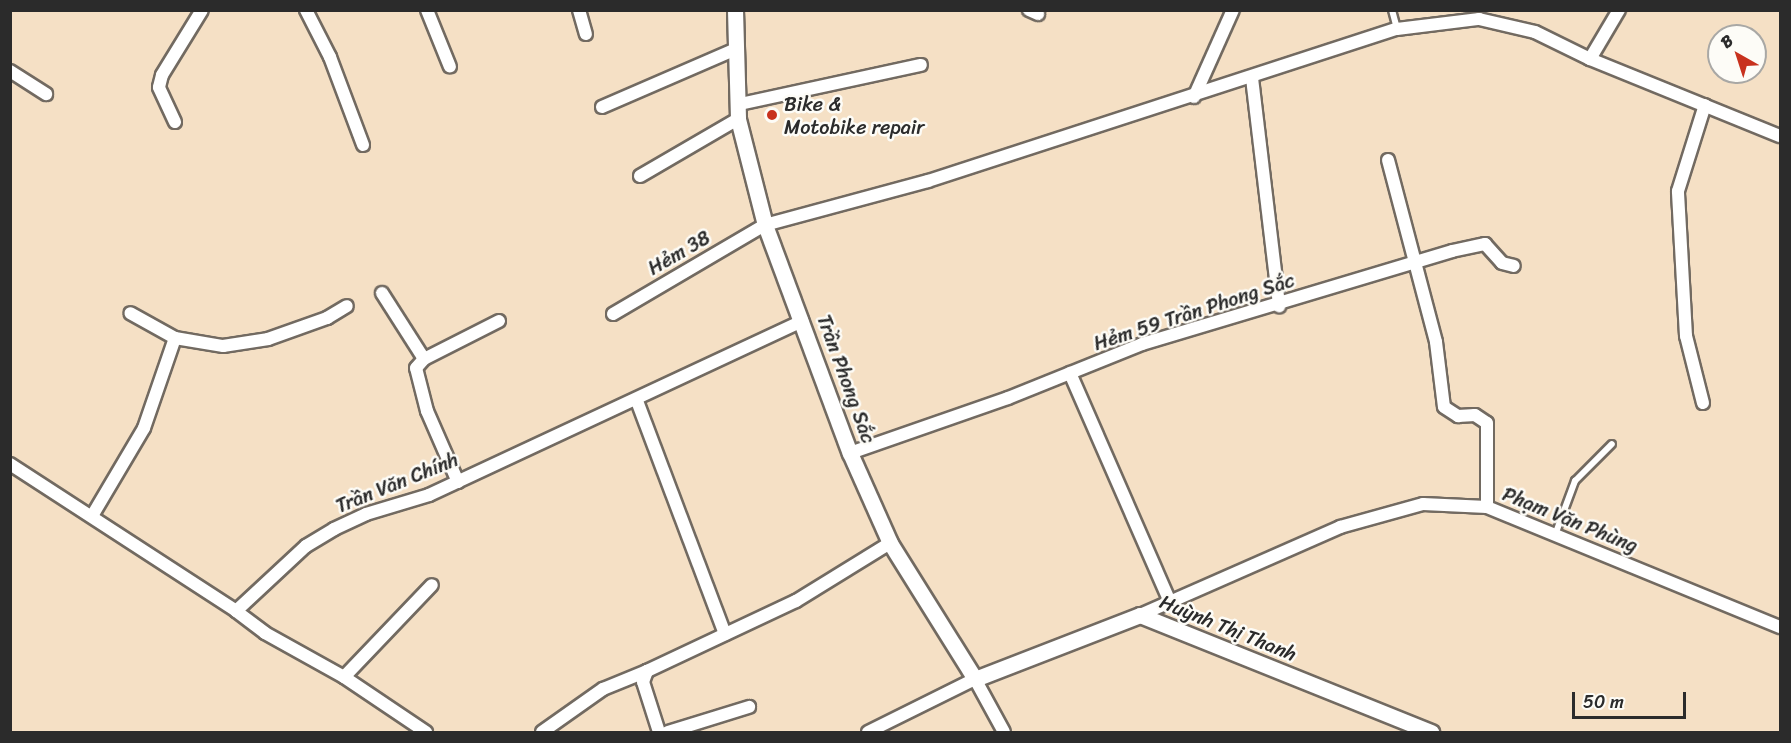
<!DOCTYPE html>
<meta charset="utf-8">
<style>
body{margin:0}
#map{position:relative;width:1791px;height:743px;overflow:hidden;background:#f5e0c5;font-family:Sriracha,sans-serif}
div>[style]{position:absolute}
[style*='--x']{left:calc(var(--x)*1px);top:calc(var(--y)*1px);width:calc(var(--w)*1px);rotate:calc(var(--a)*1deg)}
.roads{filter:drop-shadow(2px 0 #726a61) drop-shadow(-2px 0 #726a61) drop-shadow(0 2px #726a61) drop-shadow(0 -2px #726a61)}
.service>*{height:6px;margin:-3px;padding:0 3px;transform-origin:3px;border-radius:3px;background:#fff}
.minor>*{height:12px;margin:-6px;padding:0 6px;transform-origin:6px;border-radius:6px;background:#fff}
.tertiary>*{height:15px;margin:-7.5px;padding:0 7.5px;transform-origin:7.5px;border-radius:7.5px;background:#fff}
.dots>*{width:16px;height:16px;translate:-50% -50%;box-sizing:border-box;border:3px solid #fdfcf7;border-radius:50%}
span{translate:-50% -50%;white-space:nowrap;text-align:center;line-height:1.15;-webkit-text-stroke:5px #fdfcf7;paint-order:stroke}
.poi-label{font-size:20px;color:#2b2b2b}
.left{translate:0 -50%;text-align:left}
.street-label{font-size:20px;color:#2b2b2b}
.frame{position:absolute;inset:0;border:12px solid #2b2b2b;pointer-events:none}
.north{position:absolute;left:1707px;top:24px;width:60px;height:60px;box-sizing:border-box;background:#fdfcf7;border:2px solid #a9a8a5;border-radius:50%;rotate:321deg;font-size:16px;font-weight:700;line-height:24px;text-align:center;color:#2b2b2b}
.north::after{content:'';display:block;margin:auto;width:21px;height:27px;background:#c8321e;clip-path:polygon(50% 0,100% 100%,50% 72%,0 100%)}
.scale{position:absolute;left:1572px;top:692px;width:114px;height:27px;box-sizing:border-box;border:3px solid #2b2b2b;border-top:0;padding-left:8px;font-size:18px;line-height:21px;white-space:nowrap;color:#2b2b2b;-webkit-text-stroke:4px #fdfcf7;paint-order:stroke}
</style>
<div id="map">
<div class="roads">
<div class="service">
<div style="--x:1392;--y:10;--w:20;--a:75"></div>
<div style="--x:1555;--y:535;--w:58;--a:-69.7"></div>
<div style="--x:1575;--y:481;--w:52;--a:-45"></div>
</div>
<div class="minor">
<div style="--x:306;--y:10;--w:53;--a:62.9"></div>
<div style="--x:330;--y:57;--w:94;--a:69.4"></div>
<div style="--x:427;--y:10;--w:61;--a:68"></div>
<div style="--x:579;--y:10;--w:25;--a:74"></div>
<div style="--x:1029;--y:10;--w:10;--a:24"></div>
<div style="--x:1590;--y:59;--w:57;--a:-59.4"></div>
<div style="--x:10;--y:71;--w:43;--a:32.6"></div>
<div style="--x:1252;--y:78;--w:230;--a:83.2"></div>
<div style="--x:1194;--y:97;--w:95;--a:-65.9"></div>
<div style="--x:740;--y:104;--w:185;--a:-12.2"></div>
<div style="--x:602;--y:107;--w:146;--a:-23.4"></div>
<div style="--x:175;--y:122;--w:38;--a:-115"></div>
<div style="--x:159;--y:87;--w:12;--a:-76"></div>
<div style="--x:162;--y:75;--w:76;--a:-58.4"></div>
<div style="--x:1388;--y:160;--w:188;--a:75.2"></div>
<div style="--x:1436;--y:342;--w:65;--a:83"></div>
<div style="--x:1444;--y:407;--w:17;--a:33"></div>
<div style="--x:1458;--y:416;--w:17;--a:-3"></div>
<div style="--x:1475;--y:415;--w:14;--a:34"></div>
<div style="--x:1487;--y:423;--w:84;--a:90"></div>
<div style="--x:640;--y:176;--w:113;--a:-30.2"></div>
<div style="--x:382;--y:293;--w:78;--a:57.5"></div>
<div style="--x:613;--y:314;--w:176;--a:-30.4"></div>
<div style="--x:765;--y:225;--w:169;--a:-15.1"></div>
<div style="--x:928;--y:181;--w:493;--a:-18"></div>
<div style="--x:1397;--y:29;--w:83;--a:-7"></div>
<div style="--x:1479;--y:19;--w:57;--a:13.1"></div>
<div style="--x:1535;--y:32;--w:61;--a:26.1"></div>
<div style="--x:1590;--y:59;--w:205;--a:22.1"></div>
<div style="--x:175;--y:338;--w:49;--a:9.5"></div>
<div style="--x:223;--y:346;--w:46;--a:-8.8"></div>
<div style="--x:268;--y:339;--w:63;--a:-19.6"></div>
<div style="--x:327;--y:318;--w:23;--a:-31"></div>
<div style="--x:1070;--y:373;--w:250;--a:66.4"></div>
<div style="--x:637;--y:401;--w:249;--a:69.3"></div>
<div style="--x:1703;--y:403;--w:69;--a:-104.2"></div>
<div style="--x:1686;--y:336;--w:145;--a:-93.2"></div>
<div style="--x:1678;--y:191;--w:90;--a:-72.6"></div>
<div style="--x:850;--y:453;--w:167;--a:-19.2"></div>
<div style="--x:1008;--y:398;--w:144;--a:-21.9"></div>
<div style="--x:1142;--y:344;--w:324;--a:-16.7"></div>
<div style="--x:1452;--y:251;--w:34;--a:-12"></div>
<div style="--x:1485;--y:244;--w:25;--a:48"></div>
<div style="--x:1502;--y:263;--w:12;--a:14"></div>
<div style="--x:10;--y:464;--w:270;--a:33"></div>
<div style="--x:236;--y:611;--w:96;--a:-42.9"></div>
<div style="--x:306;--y:546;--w:33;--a:-31"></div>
<div style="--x:334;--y:529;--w:35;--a:-25"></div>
<div style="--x:366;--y:514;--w:66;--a:-16.8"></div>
<div style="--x:429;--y:495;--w:412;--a:-25"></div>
<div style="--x:458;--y:482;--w:77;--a:-113.6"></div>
<div style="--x:427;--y:411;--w:44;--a:-104.3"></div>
<div style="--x:416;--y:368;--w:12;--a:-48"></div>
<div style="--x:424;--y:359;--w:84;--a:-26.9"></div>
<div style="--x:92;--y:516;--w:102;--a:-59.4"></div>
<div style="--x:144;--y:428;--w:95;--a:-71"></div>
<div style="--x:175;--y:338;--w:51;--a:-150.9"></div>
<div style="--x:236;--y:611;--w:36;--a:37"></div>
<div style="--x:265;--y:633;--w:90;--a:29.1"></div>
<div style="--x:344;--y:677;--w:127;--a:-46.3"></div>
<div style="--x:1140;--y:615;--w:219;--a:-23.7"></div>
<div style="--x:1340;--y:527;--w:86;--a:-15.5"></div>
<div style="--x:1423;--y:504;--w:64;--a:2.7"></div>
<div style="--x:1487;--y:507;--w:317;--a:22.3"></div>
<div style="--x:344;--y:677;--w:99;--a:33.9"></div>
<div style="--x:542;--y:732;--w:75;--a:-35.2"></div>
<div style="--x:603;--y:689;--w:48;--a:-22.2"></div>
<div style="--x:659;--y:732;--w:52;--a:-107.7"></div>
<div style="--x:643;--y:682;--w:12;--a:-70"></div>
<div style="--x:647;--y:671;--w:165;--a:-25.2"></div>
<div style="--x:796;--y:601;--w:110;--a:-31.7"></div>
<div style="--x:668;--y:732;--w:85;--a:-17.2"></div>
<div style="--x:868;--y:732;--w:119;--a:-26.4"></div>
<div style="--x:975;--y:679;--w:60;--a:61.3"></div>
</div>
<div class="tertiary">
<div style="--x:735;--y:10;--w:109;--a:88.4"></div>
<div style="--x:738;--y:119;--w:109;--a:75.7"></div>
<div style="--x:765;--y:225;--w:243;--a:69.6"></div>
<div style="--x:850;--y:453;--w:98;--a:66"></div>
<div style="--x:890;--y:543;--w:160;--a:58"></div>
<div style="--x:975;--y:679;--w:177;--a:-21.2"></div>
<div style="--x:1140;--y:615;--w:314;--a:21.9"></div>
</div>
</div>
<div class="dots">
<div style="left:772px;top:115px;background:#c8321e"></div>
</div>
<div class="poi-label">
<span class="left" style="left:784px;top:116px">Bike &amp;<br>Motobike repair</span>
</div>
<div class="street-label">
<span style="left:679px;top:253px;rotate:-30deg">Hẻm 38</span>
<span style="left:1194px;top:312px;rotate:-18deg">Hẻm 59 Trần Phong Sắc</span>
<span style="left:846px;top:379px;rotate:70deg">Trần Phong Sắc</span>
<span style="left:397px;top:483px;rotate:-22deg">Trần Văn Chính</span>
<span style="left:1570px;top:520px;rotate:22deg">Phạm Văn Phùng</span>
<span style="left:1228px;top:628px;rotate:22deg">Huỳnh Thị Thanh</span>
</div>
<div class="frame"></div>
<div class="north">B</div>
<div class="scale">50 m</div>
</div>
